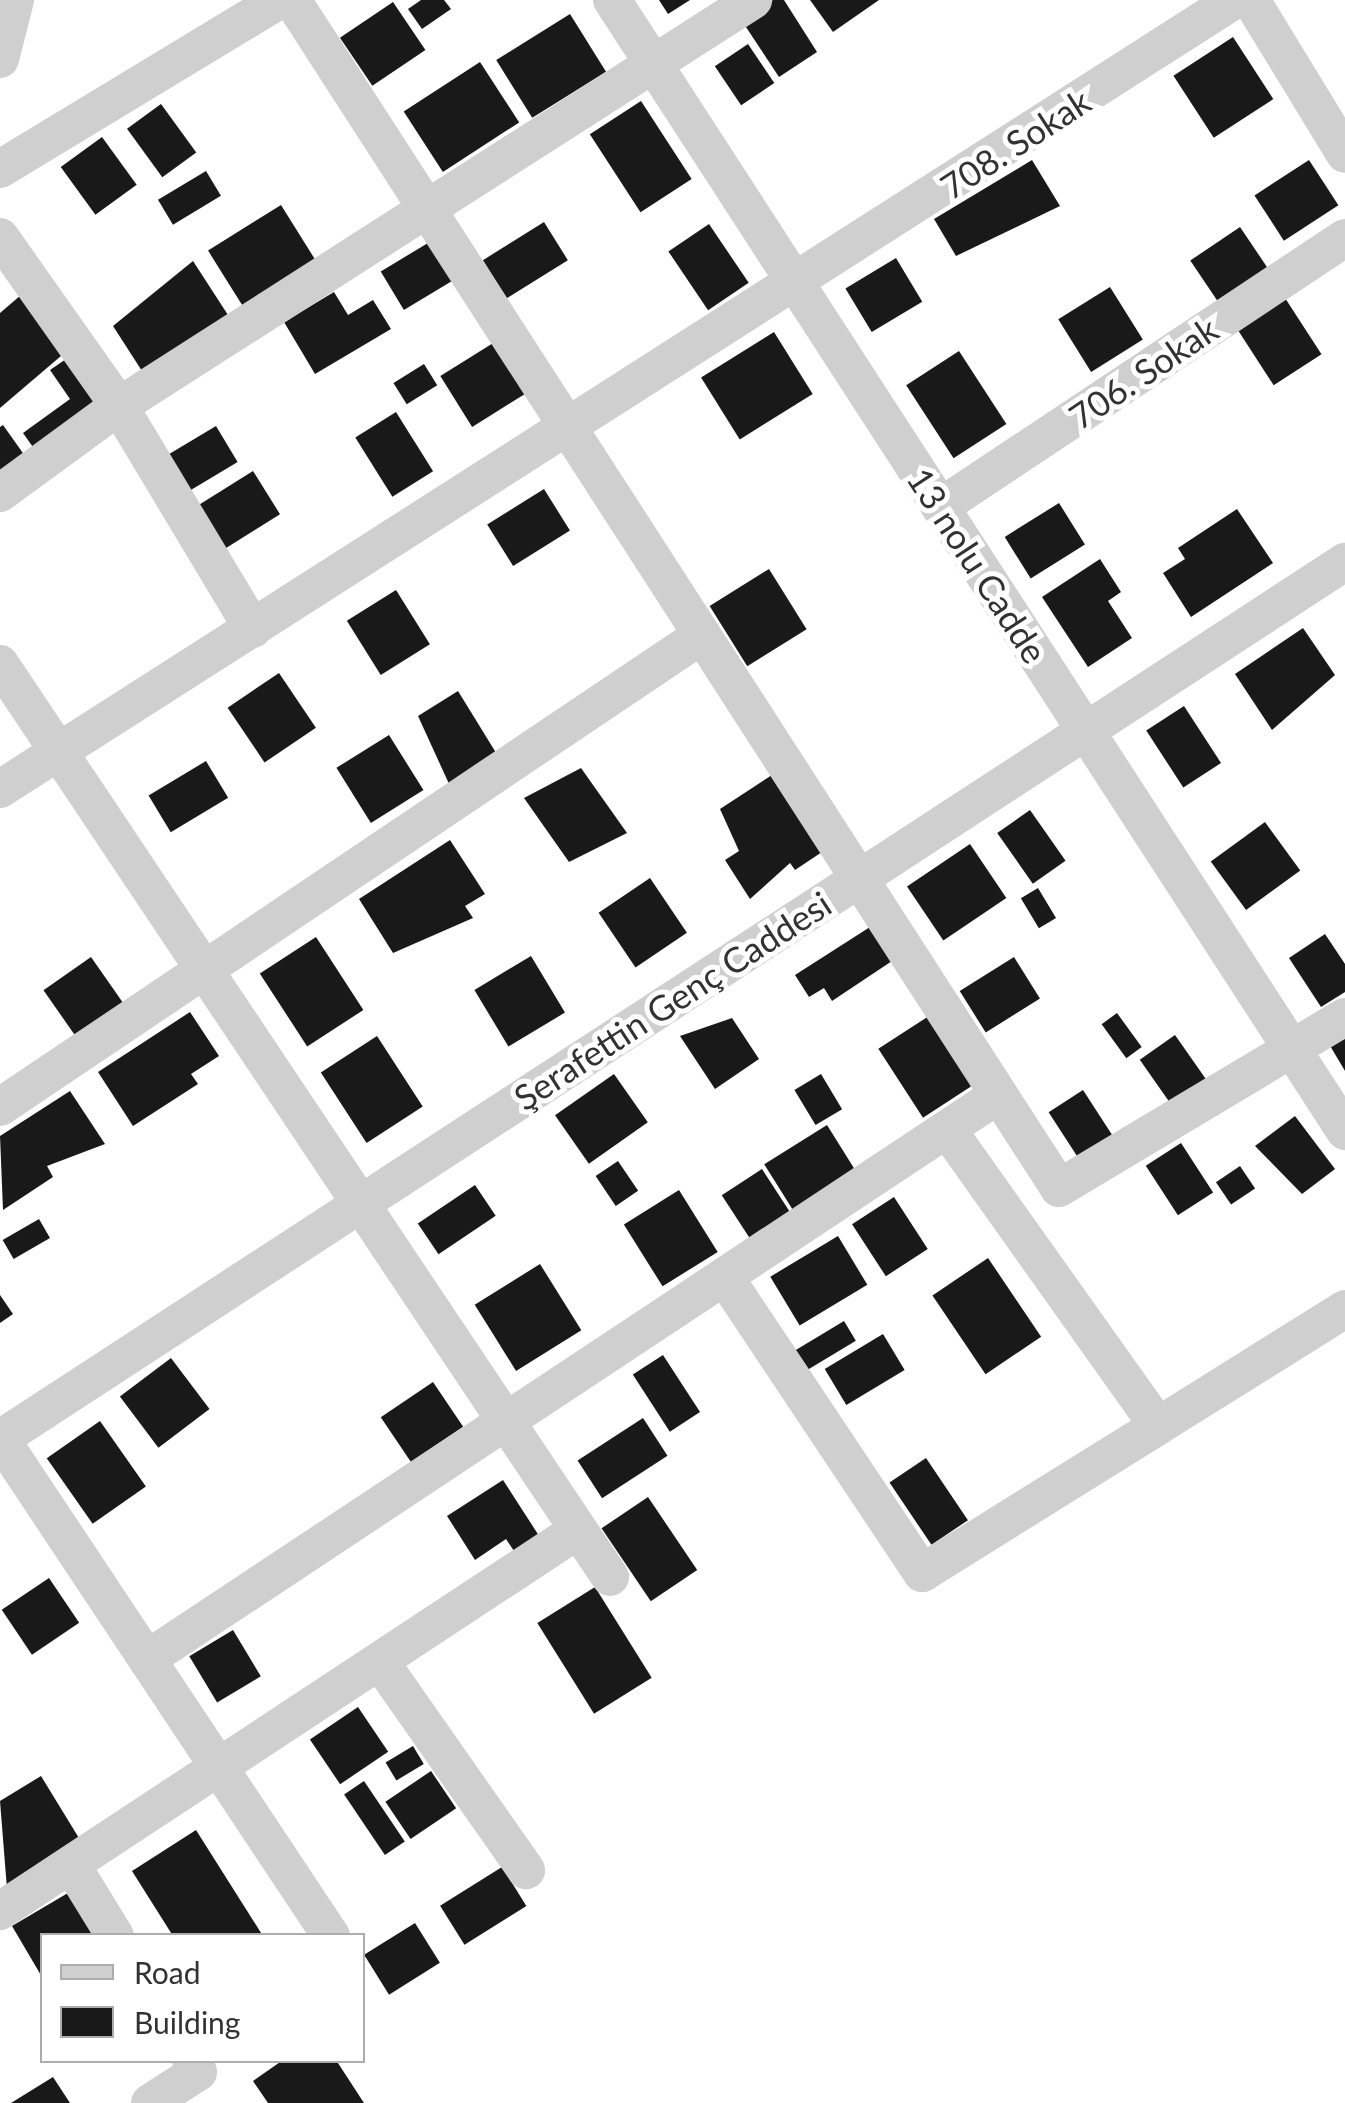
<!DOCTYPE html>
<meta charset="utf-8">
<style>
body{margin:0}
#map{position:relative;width:1345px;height:2103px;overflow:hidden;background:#fff;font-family:Lato,sans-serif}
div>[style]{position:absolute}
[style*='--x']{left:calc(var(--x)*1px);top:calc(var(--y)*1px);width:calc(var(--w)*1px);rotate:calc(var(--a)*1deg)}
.building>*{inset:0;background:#191919;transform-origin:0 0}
.minor>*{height:38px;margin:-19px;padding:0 19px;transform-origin:19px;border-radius:19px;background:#cfcfcf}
span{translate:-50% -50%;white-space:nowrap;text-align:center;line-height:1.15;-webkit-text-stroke:10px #fff;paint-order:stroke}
.street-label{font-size:35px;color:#323232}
.legend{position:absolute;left:40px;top:1933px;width:325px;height:130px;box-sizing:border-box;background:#fff;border:2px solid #adadad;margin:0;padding:12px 18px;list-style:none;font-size:30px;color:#323232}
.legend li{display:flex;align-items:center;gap:20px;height:50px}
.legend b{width:50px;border:2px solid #adadad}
</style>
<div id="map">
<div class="building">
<div style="clip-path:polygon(421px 0,444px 0,451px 9px,422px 29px,408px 9px)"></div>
<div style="clip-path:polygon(659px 0,690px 0,668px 14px)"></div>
<div style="clip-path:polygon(773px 0,784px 0,817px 52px,779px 77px,742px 21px)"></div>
<div style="clip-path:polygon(810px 0,879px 0,833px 32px)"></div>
<div style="left:393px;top:2px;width:58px;height:64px;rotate:56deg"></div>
<div style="left:570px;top:14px;width:68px;height:87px;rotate:58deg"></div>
<div style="left:1233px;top:37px;width:74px;height:71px;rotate:57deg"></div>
<div style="left:748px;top:44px;width:47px;height:40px;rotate:56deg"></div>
<div style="left:480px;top:62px;width:72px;height:91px;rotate:57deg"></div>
<div style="left:641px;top:101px;width:93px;height:61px;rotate:57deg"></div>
<div style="left:161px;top:104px;width:60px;height:42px;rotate:54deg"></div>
<div style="left:102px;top:137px;width:59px;height:51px;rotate:54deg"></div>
<div style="clip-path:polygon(1032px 160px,1060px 206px,956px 256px,934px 219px)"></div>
<div style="left:1309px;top:160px;width:54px;height:65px;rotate:57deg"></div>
<div style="left:206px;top:171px;width:29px;height:56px;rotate:59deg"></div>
<div style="left:281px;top:205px;width:66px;height:86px;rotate:58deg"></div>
<div style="left:544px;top:222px;width:45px;height:72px;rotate:58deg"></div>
<div style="left:709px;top:224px;width:71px;height:49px;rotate:56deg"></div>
<div style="left:1240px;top:227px;width:50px;height:60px;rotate:56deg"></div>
<div style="left:433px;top:240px;width:45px;height:61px;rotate:59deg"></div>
<div style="left:896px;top:258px;width:51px;height:59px;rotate:59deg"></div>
<div style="clip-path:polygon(193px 261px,228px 315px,142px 371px,113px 326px)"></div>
<div style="left:1110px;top:287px;width:62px;height:61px;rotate:58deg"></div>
<div style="clip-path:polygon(334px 292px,348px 315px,373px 300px,391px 329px,315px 374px,284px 322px)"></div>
<div style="clip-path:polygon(21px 295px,68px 350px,0 408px,0 313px)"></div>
<div style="left:1285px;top:298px;width:67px;height:57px;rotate:57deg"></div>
<div style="left:774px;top:332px;width:73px;height:86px;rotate:58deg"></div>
<div style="left:498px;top:340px;width:60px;height:68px;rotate:58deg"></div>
<div style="left:959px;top:351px;width:87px;height:63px;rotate:57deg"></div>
<div style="clip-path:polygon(69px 357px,101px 403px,35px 450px,23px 433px,70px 399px,50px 370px)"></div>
<div style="left:424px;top:364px;width:25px;height:36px;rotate:58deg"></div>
<div style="left:396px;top:412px;width:70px;height:48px;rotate:58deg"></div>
<div style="clip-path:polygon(3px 425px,25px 456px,0 474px,0 427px)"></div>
<div style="left:216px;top:426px;width:42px;height:57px;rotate:59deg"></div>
<div style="left:253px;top:471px;width:51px;height:65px;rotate:58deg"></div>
<div style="left:544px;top:489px;width:49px;height:67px;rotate:58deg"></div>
<div style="left:1059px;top:503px;width:49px;height:64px;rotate:58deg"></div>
<div style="clip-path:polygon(1237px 509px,1273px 563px,1191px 617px,1163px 573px,1185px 559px,1178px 548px)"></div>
<div style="clip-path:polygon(1100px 559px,1121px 592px,1108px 601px,1132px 638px,1088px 667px,1042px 597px)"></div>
<div style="left:769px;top:569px;width:71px;height:70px;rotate:58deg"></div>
<div style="left:396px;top:590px;width:64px;height:58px;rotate:58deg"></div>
<div style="clip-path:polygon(1303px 628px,1335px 675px,1272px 730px,1235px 674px)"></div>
<div style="left:279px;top:673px;width:66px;height:62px;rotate:56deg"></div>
<div style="clip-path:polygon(458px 691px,498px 756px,450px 786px,418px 716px)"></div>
<div style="left:1184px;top:706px;width:68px;height:45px;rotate:57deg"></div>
<div style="left:389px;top:735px;width:65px;height:62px;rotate:58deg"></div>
<div style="left:206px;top:761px;width:43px;height:67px;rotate:59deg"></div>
<div style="clip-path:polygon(581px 768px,627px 833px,569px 862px,524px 798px)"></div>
<div style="clip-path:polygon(775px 773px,825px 850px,795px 870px,790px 863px,750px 899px,725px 860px,739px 851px,720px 809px)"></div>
<div style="left:1030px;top:810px;width:62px;height:40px;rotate:55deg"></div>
<div style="left:1265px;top:822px;width:60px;height:67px;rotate:54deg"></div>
<div style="clip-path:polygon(450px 840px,485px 894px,465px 906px,473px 918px,393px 953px,359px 899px)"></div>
<div style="left:970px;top:844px;width:65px;height:76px;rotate:56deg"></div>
<div style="left:650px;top:878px;width:66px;height:62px;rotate:56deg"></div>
<div style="left:1038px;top:888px;width:35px;height:20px;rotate:59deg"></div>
<div style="clip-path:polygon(870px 927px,892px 961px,832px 1001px,824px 988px,809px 997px,795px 975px)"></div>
<div style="clip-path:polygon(1325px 934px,1345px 964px,1345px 992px,1321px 1007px,1289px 958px)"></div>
<div style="left:316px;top:937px;width:87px;height:67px;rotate:57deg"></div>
<div style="left:531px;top:956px;width:66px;height:66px;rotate:59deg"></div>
<div style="left:91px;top:957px;width:60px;height:58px;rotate:55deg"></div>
<div style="left:1014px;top:957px;width:49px;height:64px;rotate:58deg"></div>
<div style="clip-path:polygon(190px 1012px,219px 1056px,191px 1074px,198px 1084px,133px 1126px,98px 1072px)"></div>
<div style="left:1117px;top:1013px;width:42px;height:19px;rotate:54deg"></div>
<div style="left:932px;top:1014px;width:82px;height:64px;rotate:57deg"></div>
<div style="clip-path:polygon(732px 1018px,759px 1059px,715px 1089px,680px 1036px)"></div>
<div style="clip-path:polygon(1345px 1034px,1345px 1071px,1329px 1044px)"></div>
<div style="left:1175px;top:1035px;width:55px;height:43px;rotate:55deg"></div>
<div style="left:377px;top:1036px;width:84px;height:67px;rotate:57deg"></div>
<div style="left:614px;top:1074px;width:59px;height:72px;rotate:55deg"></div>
<div style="left:821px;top:1074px;width:41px;height:31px;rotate:59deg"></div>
<div style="left:1083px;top:1090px;width:56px;height:41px;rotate:57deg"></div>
<div style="clip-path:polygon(70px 1091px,105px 1144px,47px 1166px,53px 1177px,3px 1210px,0 1136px)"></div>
<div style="clip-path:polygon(1295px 1116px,1335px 1169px,1302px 1194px,1255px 1146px)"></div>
<div style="left:827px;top:1125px;width:62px;height:74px;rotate:58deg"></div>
<div style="left:1181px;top:1143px;width:59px;height:42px;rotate:57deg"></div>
<div style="left:618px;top:1161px;width:36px;height:27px;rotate:56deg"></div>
<div style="left:1240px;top:1166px;width:27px;height:29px;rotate:56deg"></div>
<div style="left:762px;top:1169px;width:59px;height:48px;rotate:57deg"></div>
<div style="left:475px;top:1185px;width:37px;height:69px;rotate:56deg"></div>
<div style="left:679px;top:1190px;width:73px;height:65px;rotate:58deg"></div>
<div style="left:894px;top:1197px;width:62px;height:50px;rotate:57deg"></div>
<div style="left:39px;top:1219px;width:22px;height:42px;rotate:60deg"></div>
<div style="left:838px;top:1236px;width:57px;height:79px;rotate:59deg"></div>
<div style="left:988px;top:1258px;width:95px;height:67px;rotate:56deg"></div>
<div style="left:540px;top:1264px;width:78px;height:77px;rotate:58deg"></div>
<div style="clip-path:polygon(0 1295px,13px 1314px,0 1323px)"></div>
<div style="left:844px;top:1321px;width:23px;height:62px;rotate:59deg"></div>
<div style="left:883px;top:1334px;width:42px;height:68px;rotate:59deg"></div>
<div style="left:663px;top:1355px;width:68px;height:36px;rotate:57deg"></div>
<div style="left:171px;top:1358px;width:64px;height:64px;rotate:53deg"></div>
<div style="left:433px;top:1382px;width:54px;height:63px;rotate:56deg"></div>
<div style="left:643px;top:1418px;width:45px;height:78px;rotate:57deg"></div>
<div style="left:100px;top:1421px;width:80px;height:65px;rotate:55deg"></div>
<div style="left:926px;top:1458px;width:75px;height:44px;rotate:56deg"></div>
<div style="clip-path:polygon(503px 1480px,543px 1542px,518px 1557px,506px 1539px,475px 1560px,447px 1516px)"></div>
<div style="left:648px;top:1497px;width:88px;height:56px;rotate:56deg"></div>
<div style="left:49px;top:1578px;width:54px;height:57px;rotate:56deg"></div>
<div style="left:595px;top:1587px;width:107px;height:68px;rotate:58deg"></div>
<div style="left:233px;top:1630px;width:54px;height:51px;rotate:59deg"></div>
<div style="left:358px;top:1707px;width:54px;height:58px;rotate:56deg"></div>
<div style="left:413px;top:1746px;width:21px;height:32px;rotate:59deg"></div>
<div style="left:431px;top:1771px;width:45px;height:55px;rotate:56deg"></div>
<div style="clip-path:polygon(41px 1776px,82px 1843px,7px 1889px,0 1801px)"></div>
<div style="left:364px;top:1781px;width:73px;height:24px;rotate:56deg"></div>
<div style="clip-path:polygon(196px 1830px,263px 1936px,173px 1936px,132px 1871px)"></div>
<div style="left:502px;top:1867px;width:46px;height:73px;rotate:58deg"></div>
<div style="clip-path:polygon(73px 1890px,100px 1936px,42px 1936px,42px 1977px,12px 1926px)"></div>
<div style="left:415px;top:1923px;width:47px;height:60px;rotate:58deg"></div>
<div style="clip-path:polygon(283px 2060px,336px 2060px,364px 2103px,268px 2103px,253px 2081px)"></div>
<div style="clip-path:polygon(53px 2077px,70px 2103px,11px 2103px)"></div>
</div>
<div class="minor">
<div style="--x:292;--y:0;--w:1414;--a:57.15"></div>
<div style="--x:1059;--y:1188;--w:333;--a:-30.9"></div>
<div style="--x:612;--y:0;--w:1348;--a:57.05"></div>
<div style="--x:1251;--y:0;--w:180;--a:58.6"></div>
<div style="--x:0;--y:59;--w:61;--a:-75.7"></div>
<div style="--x:0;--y:169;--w:326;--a:-31.2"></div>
<div style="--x:0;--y:237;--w:207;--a:54.8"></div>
<div style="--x:119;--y:406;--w:260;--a:59"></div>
<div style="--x:0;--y:493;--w:147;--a:-36.2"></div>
<div style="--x:119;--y:406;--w:753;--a:-32.63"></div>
<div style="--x:940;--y:507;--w:486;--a:-33.6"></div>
<div style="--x:0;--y:664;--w:1098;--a:56.25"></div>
<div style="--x:0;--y:789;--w:1465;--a:-32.59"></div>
<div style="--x:0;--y:1107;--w:846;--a:-33.92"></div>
<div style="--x:728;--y:1282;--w:350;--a:56.3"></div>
<div style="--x:922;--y:1573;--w:278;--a:-31.9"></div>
<div style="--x:1158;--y:1426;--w:364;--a:-125.4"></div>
<div style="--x:1158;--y:1426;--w:221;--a:-32"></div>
<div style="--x:0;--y:1438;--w:598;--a:56.39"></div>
<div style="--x:0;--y:1439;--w:1606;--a:-33.11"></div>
<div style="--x:147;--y:1659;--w:1021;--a:-33.53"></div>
<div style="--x:381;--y:1663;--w:253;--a:55"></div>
<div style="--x:72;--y:1866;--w:82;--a:58.4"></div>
<div style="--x:0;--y:1911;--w:692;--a:-33.39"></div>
<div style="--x:150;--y:2103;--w:57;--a:-32.9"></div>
<div style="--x:198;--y:2072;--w:14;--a:-120"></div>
</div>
<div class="street-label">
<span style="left:1015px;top:143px;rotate:-33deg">708. Sokak</span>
<span style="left:1143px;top:372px;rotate:-34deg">706. Sokak</span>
<span style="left:978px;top:565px;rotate:57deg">13 nolu Cadde</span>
<span style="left:672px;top:1000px;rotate:-33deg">Şerafettin Genç Caddesi</span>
</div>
<ul class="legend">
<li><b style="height:12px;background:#cfcfcf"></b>Road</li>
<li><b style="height:28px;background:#191919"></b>Building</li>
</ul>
</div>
